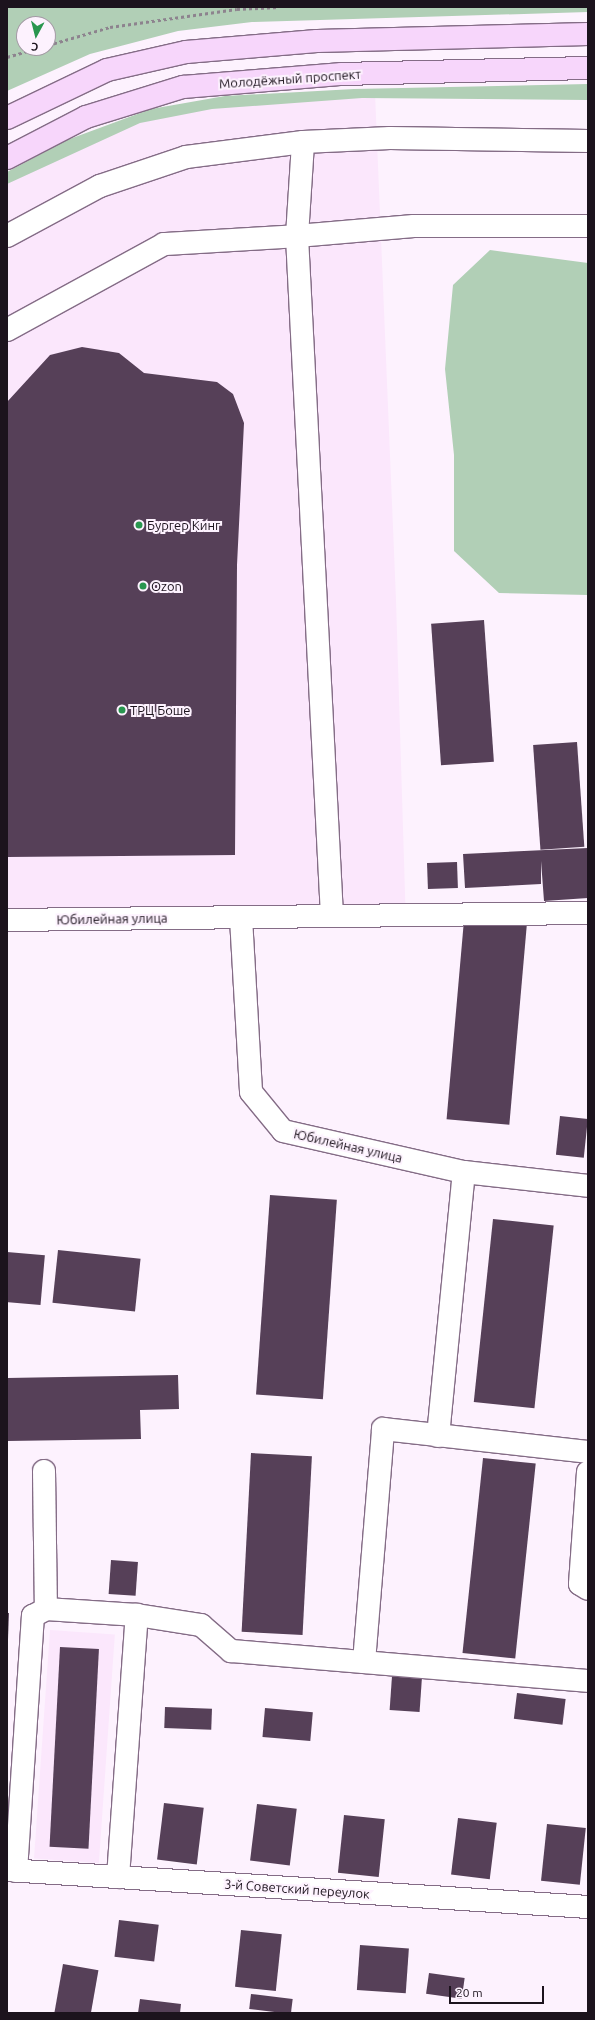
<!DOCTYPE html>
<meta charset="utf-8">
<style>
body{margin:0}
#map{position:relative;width:595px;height:2020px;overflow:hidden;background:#fdf2fe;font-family:Ubuntu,sans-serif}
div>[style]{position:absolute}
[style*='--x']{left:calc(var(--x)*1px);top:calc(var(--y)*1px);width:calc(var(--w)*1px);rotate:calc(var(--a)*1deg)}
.built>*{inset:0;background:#fbe7fc;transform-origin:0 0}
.green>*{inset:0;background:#b1cfb6}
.building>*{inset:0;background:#564058;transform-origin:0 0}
.path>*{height:2.5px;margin-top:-1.25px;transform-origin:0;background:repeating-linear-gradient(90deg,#8d838e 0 3px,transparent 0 6px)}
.roads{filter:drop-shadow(1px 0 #846c86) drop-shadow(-1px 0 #846c86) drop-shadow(0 1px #846c86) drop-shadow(0 -1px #846c86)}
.minor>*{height:22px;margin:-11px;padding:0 11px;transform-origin:11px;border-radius:11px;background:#fff}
.major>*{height:22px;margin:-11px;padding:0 11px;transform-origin:11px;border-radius:11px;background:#f7d6fb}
.dots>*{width:11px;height:11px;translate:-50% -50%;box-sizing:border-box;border:2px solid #fdf2fe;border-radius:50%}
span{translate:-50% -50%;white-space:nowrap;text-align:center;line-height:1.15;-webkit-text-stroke:4px #fdf2fe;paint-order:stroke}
.street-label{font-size:13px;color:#1c131d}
.poi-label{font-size:13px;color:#1c131d}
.left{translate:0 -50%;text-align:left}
.frame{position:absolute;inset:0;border:8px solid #1c131d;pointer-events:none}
.north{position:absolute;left:16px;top:16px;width:40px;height:40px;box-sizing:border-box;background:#fdf2fe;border:1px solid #a399a4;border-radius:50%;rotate:187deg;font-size:11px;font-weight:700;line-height:16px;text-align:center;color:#1c131d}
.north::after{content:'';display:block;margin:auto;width:14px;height:18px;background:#29964f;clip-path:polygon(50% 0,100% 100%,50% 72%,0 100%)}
.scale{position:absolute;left:449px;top:1986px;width:95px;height:18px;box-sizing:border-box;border:2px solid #1c131d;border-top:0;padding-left:5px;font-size:12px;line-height:14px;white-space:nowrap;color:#1c131d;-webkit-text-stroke:3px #fdf2fe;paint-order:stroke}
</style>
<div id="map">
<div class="built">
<div style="clip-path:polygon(375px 93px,396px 600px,406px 926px,7px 928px,7px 181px,148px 115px)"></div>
<div style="left:50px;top:1630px;width:65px;height:229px;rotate:4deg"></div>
</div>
<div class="green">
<div style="clip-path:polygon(evenodd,7px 7px,588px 7px,588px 12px,252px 22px,178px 31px,90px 54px,7px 91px,7px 7px,24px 24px,48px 24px,48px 48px,24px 48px,24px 24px)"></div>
<div style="clip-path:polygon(588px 84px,588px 100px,362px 98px,212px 109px,140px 123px,7px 184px,7px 172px,67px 140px,151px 109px,225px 96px,354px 89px)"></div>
<div style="clip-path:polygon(490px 250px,588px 263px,588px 595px,499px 593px,454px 551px,454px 455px,445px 369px,453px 285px)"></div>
</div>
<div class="building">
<div style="clip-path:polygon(82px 347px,119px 353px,144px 373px,217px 382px,233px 394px,244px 423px,237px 565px,235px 855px,7px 857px,7px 402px,50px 355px)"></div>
<div style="left:484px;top:620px;width:142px;height:53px;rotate:86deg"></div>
<div style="left:577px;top:742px;width:105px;height:44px;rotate:86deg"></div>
<div style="clip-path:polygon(588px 848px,588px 898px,544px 901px,541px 861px,541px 884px,465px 888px,463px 854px)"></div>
<div style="left:457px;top:862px;width:26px;height:30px;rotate:88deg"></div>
<div style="left:464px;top:920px;width:63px;height:200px;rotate:5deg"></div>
<div style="left:560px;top:1116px;width:28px;height:39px;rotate:6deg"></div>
<div style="left:270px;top:1195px;width:67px;height:200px;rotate:4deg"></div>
<div style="left:493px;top:1219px;width:61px;height:184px;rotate:6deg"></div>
<div style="left:58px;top:1250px;width:83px;height:53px;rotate:6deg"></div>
<div style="left:7px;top:1252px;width:38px;height:50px;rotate:5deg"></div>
<div style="clip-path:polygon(178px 1375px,179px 1409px,140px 1410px,141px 1439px,7px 1441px,7px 1378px)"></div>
<div style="left:251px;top:1453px;width:61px;height:179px;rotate:3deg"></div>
<div style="left:483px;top:1458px;width:53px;height:196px;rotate:6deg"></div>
<div style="left:111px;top:1560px;width:27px;height:34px;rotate:4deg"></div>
<div style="clip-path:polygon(7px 1613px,9px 1613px,8px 1639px,7px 1639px)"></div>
<div style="left:60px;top:1647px;width:39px;height:200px;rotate:3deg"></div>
<div style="left:392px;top:1676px;width:30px;height:34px;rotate:4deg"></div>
<div style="left:517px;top:1693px;width:49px;height:26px;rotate:7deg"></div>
<div style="left:165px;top:1707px;width:47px;height:21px;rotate:2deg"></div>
<div style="left:265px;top:1708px;width:48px;height:29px;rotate:5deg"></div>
<div style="left:164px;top:1803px;width:40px;height:57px;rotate:7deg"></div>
<div style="left:257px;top:1804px;width:40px;height:57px;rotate:7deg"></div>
<div style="left:344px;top:1815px;width:41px;height:58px;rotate:6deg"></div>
<div style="left:458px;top:1818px;width:39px;height:57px;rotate:7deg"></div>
<div style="left:547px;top:1824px;width:39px;height:57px;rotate:6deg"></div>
<div style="left:119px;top:1920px;width:40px;height:37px;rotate:7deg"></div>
<div style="left:241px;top:1930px;width:41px;height:57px;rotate:6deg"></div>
<div style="left:360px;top:1945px;width:49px;height:45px;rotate:4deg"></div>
<div style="left:63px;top:1964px;width:36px;height:49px;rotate:10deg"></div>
<div style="left:429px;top:1973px;width:36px;height:21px;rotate:8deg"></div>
<div style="left:251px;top:1994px;width:42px;height:15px;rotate:7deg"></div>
<div style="clip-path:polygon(140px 1999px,181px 2004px,180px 2013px,138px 2013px)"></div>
</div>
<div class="path">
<div style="--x:48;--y:45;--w:65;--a:-16.2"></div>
<div style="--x:110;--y:27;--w:128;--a:-8.1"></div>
<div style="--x:237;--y:9;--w:42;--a:-2.7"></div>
<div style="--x:7;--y:57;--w:32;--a:-16"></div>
</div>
<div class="roads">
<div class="minor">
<div style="--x:7;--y:236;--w:106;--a:-28.3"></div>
<div style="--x:100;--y:186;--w:91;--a:-18.6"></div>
<div style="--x:186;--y:157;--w:118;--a:-7.3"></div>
<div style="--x:303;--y:142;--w:87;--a:-2.6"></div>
<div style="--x:390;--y:138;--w:198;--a:0.9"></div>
<div style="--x:7;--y:330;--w:179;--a:-28.7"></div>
<div style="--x:164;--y:244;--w:133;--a:-3.4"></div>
<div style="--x:297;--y:236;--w:94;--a:-86.3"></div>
<div style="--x:332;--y:916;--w:681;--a:-92.95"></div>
<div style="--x:297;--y:236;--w:117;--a:-4.9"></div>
<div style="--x:414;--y:226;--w:174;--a:0"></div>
<div style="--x:241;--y:918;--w:174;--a:86.7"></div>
<div style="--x:251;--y:1092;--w:50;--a:50.6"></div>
<div style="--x:283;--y:1131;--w:186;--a:12.8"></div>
<div style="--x:464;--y:1172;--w:125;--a:6.4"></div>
<div style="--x:7;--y:920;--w:581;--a:-0.69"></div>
<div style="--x:438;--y:1436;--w:265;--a:-84.4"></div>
<div style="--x:44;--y:1471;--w:138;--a:89.2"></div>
<div style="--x:46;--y:1609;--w:91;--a:3.8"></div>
<div style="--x:137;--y:1615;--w:65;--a:8.9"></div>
<div style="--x:201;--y:1625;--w:40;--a:41"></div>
<div style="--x:231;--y:1651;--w:358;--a:4.8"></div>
<div style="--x:588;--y:1472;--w:112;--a:94.1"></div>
<div style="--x:580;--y:1584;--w:9;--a:32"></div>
<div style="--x:364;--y:1662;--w:234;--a:-85.3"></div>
<div style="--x:383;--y:1429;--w:206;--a:6.4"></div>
<div style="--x:7;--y:1870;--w:582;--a:3.64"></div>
<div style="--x:16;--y:1871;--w:256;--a:-86.2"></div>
<div style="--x:33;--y:1616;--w:15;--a:-28"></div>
<div style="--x:118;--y:1877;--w:263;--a:-85.9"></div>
</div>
<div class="major">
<div style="--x:7;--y:118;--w:111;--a:-25.6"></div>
<div style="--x:107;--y:70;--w:81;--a:-12.8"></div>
<div style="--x:186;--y:52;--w:131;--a:-4.8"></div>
<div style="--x:317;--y:41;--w:271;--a:-1.5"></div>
<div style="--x:7;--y:158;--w:89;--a:-27.4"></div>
<div style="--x:86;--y:117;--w:102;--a:-17.2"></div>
<div style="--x:183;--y:87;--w:160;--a:-4.7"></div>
<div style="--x:342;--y:74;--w:246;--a:-1.4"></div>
</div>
</div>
<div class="dots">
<div style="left:139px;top:525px;background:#29964f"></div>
<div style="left:143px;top:586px;background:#29964f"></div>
<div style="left:122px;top:710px;background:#29964f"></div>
</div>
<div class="street-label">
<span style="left:290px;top:79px;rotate:-4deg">Молодёжный проспект</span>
<span style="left:112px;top:919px;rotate:-1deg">Юбилейная улица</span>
<span style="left:348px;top:1146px;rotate:13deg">Юбилейная улица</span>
<span style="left:297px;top:1889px;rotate:4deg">3-й Советский переулок</span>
</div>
<div class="poi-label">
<span class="left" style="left:147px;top:525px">Бургер Кинг</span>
<span class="left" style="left:151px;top:586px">Ozon</span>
<span class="left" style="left:130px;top:710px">ТРЦ Боше</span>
</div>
<div class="frame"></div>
<div class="north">С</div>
<div class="scale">20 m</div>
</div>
